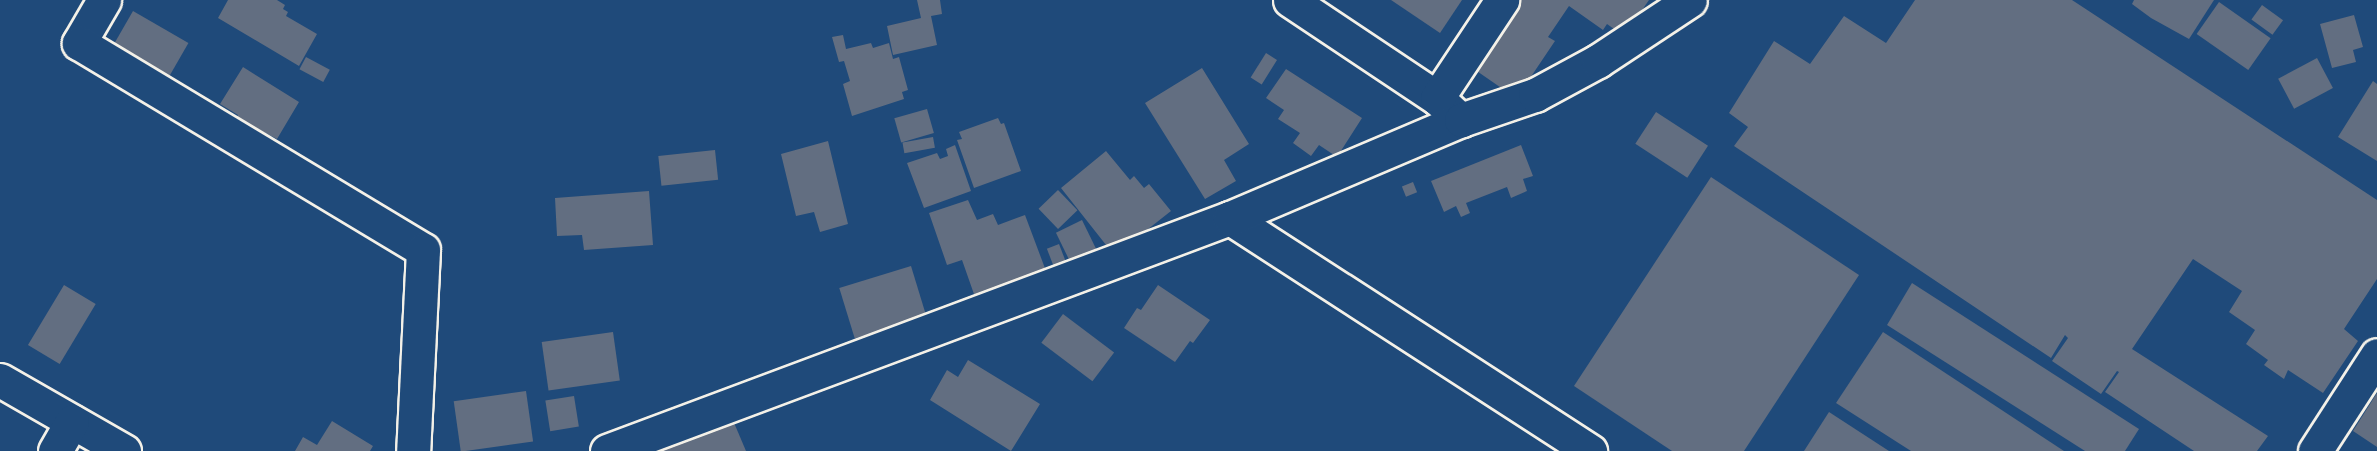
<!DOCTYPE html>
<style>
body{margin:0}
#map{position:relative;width:2377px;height:451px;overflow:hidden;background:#1f4a7a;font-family:"Playpen Sans",sans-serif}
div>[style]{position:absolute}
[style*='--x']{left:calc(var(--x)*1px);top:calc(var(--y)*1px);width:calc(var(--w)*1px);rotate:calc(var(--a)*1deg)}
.building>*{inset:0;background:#626e81;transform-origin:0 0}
.roads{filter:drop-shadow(2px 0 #f4f1e8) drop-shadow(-2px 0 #f4f1e8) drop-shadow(0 2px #f4f1e8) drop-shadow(0 -2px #f4f1e8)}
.minor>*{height:33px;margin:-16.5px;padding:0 16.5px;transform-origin:16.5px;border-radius:16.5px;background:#1f4a7a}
span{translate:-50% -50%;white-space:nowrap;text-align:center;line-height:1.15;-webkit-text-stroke:6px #1f4a7a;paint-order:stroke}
</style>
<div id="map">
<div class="building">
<div style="clip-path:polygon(228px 0,277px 0,285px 5px,283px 9px,288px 12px,286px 16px,317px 34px,299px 66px,218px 18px)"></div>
<div style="clip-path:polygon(917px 0,940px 0,942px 14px,931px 16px,937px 45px,893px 55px,887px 26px,921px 18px)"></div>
<div style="clip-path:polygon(1391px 0,1462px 0,1440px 33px)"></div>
<div style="clip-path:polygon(1517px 0,1649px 0,1624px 36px,1607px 24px,1603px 30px,1569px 6px,1548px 37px,1555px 41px,1524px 87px,1517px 83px,1510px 94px,1471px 67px)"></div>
<div style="clip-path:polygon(1915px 0,2072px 0,2377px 200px,2377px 279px,2344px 329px,2358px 341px,2323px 393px,2288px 370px,2284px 379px,2264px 365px,2268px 360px,2246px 344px,2255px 330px,2229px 312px,2242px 291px,2193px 259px,2132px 349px,2268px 436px,2257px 451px,2194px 451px,2105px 392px,2119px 372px,2117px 371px,2101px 394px,2052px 361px,2068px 338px,2065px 335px,2051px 358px,1734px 146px,1748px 127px,1729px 113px,1774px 41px,1810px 64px,1844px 16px,1886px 43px)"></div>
<div style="clip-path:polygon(2134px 0,2214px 0,2189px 39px,2151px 18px,2132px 4px)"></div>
<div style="left:2219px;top:2px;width:63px;height:39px;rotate:35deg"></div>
<div style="left:2262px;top:5px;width:26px;height:18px;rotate:36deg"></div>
<div style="left:133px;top:11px;width:64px;height:40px;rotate:30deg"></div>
<div style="clip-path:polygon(2354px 15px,2363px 47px,2353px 50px,2356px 62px,2332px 68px,2320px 24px)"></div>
<div style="clip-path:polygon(843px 35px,846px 49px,871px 43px,873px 48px,889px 43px,893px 59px,899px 57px,908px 90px,902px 92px,904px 99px,852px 116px,843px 84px,850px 81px,844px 61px,839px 62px,832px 37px)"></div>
<div style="left:1266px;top:53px;width:13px;height:29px;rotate:32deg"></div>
<div style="left:306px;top:57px;width:27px;height:14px;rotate:28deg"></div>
<div style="left:2317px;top:58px;width:34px;height:44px;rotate:62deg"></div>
<div style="clip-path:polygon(243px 67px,299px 102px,277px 139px,237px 118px,238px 115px,220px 104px)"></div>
<div style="clip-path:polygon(1202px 68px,1249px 144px,1224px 160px,1236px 181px,1205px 199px,1145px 103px)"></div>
<div style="clip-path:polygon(1286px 69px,1362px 118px,1337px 157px,1319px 145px,1311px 156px,1293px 143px,1300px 133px,1278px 119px,1284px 110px,1266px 98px)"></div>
<div style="clip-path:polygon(2373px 81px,2377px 84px,2377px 161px,2338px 137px)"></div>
<div style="left:927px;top:109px;width:25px;height:34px;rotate:74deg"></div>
<div style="left:1656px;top:112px;width:62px;height:38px;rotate:33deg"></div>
<div style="clip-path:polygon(998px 118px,1001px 124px,1004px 123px,1021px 171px,974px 188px,957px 140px,962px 139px,959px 132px)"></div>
<div style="left:933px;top:137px;width:11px;height:31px;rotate:80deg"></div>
<div style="clip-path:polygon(828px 141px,848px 224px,820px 232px,814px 212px,796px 216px,781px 154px)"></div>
<div style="clip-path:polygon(955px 145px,971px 191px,924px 208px,907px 163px,937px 153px,940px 159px,948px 156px,946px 149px)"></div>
<div style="clip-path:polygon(1521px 145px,1533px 176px,1523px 179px,1527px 191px,1511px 198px,1507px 187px,1466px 203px,1470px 213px,1461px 217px,1456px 206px,1444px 212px,1431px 181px)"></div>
<div style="left:715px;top:150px;width:30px;height:57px;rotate:84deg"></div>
<div style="clip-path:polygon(1106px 151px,1130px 180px,1134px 176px,1144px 188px,1149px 184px,1171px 211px,1124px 248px,1110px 250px,1061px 188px)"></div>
<div style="clip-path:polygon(1711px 177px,1859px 275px,1744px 451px,1672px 451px,1574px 386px)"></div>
<div style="left:1413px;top:182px;width:11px;height:12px;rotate:68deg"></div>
<div style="left:1058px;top:190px;width:28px;height:27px;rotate:46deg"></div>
<div style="clip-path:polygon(649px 191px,653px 245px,584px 250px,582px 235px,557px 236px,555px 198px)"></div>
<div style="clip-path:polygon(968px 200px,977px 220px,993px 214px,998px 225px,1025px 215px,1046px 271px,975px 297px,962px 260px,947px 265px,929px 213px)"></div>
<div style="left:1082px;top:220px;width:34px;height:29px;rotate:64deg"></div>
<div style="left:1059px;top:244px;width:30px;height:13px;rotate:69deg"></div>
<div style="left:911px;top:266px;width:53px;height:75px;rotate:73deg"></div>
<div style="clip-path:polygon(1912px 283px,2139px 429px,2125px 451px,2085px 451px,1887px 325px)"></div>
<div style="left:64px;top:285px;width:37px;height:70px;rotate:31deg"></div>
<div style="clip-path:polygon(1158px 285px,1210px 320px,1193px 343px,1190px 341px,1175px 362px,1124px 328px,1137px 308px,1141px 310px)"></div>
<div style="left:1063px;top:314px;width:64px;height:36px;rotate:37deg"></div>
<div style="left:613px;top:332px;width:49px;height:72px;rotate:82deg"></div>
<div style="clip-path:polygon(1883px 332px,2064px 451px,1911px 451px,1836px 403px)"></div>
<div style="clip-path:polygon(968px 360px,1040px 404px,1011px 451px,930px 400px,947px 370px,958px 377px)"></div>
<div style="left:526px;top:391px;width:51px;height:73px;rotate:82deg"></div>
<div style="clip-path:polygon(2377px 393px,2377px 447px,2353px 431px)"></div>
<div style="left:574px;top:396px;width:31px;height:29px;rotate:81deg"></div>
<div style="clip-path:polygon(1829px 412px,1889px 451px,1804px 451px)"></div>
<div style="clip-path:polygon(732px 418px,746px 451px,649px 451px)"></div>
<div style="clip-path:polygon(332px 421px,373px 446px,370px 451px,295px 451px,303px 437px,317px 445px)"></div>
</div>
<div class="roads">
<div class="minor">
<div style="--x:104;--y:0;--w:50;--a:120.2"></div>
<div style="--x:79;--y:43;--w:401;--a:31"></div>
<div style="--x:423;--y:250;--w:201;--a:92.8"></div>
<div style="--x:1290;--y:0;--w:177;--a:33.7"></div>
<div style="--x:1437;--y:98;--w:33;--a:43"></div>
<div style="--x:1437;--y:98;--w:118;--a:-56.4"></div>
<div style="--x:1230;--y:218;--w:429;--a:32.9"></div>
<div style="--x:0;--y:380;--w:143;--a:29.8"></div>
<div style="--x:55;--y:451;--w:34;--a:-60"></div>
<div style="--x:607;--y:451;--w:665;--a:-20.51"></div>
<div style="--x:1230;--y:218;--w:251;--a:-23"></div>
<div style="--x:1461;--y:120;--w:78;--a:-18.7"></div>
<div style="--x:1535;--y:95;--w:72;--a:-28.4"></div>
<div style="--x:1598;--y:61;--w:110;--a:-33.5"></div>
<div style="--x:2315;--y:451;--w:114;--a:-57.1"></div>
</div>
</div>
</div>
